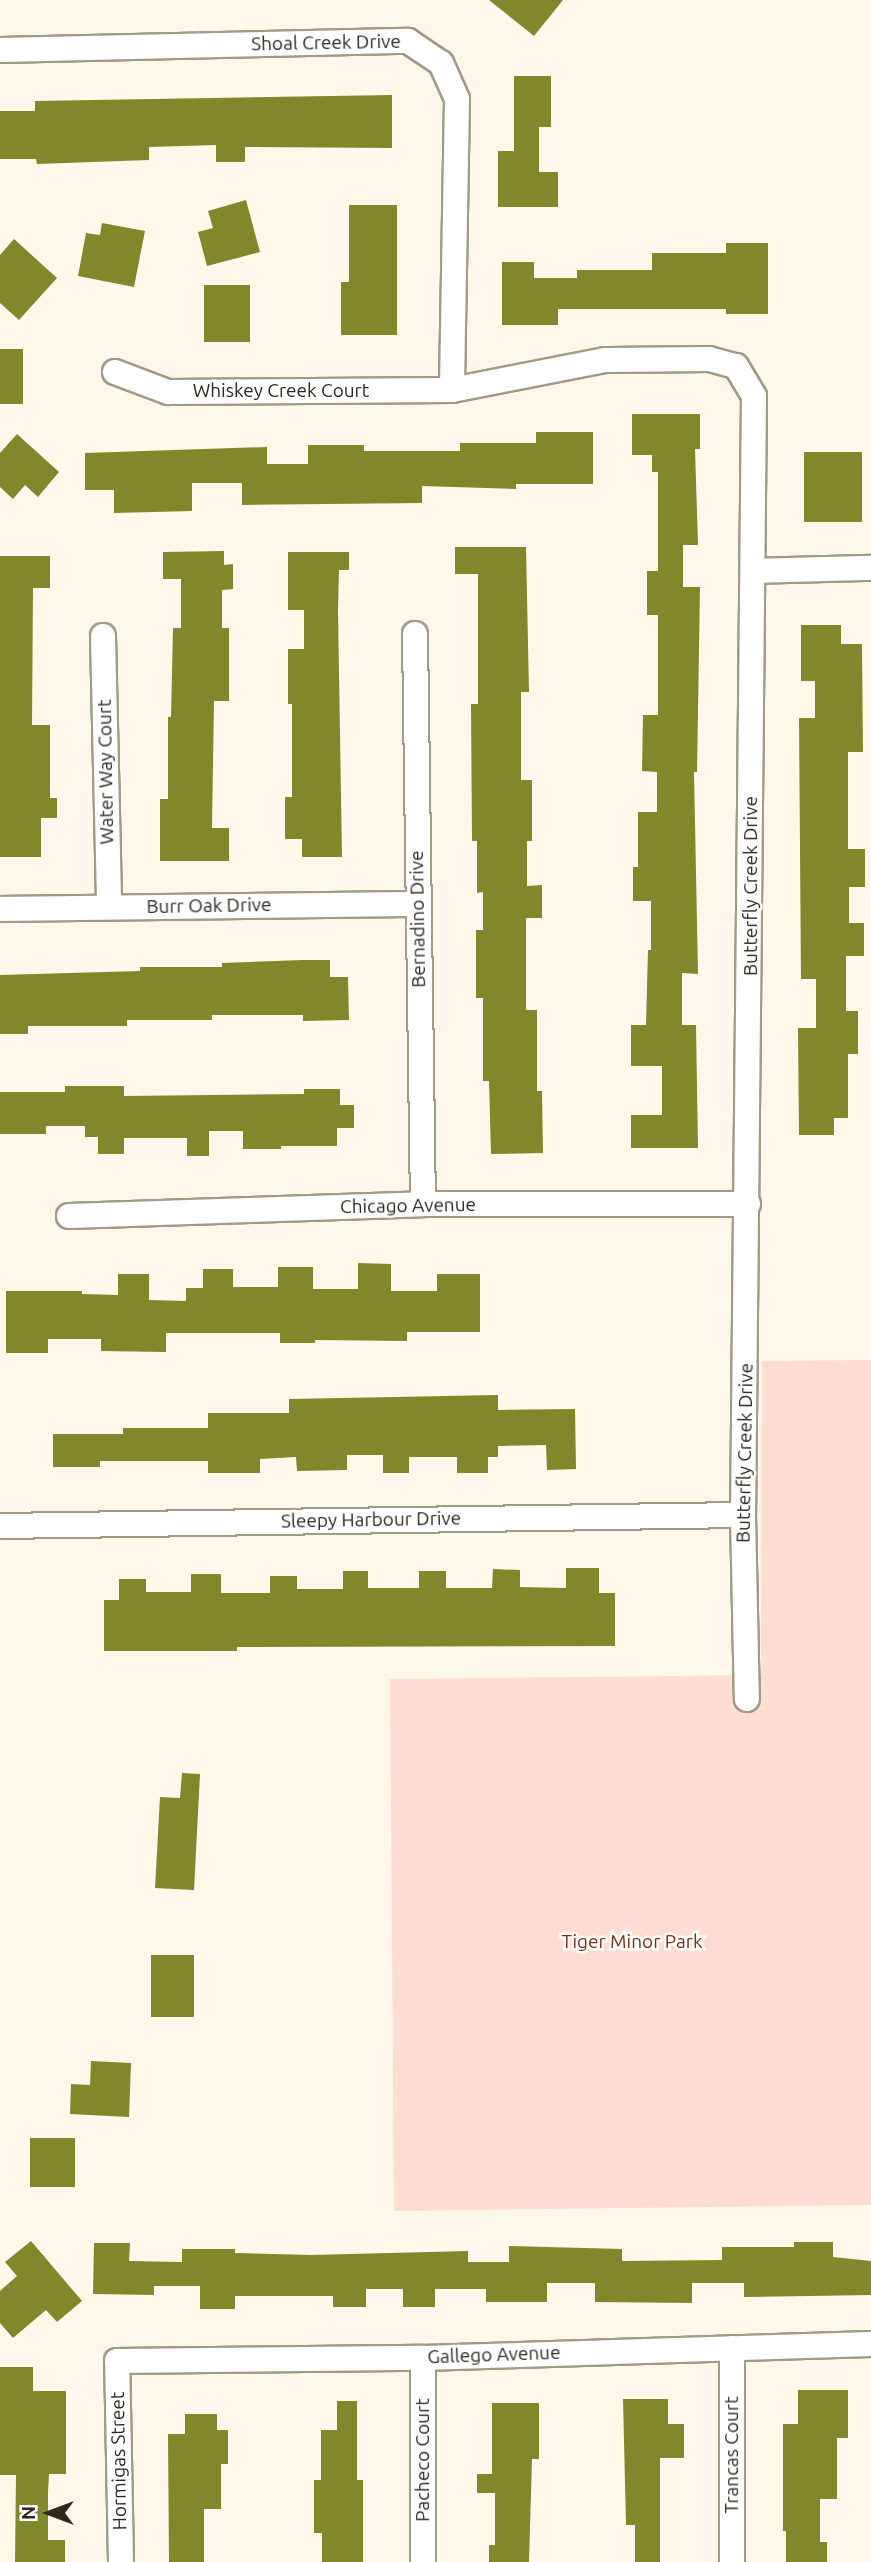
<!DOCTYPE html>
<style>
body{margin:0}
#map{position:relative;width:871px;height:2562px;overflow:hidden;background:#fef8eb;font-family:Ubuntu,sans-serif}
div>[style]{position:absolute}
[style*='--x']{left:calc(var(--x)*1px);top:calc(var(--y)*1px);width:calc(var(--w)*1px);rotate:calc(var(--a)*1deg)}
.green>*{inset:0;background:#ffddd1}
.building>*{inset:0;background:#81872b;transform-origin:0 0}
.roads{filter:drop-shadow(2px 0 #a29a85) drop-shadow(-2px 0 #a29a85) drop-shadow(0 2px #a29a85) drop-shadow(0 -2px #a29a85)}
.minor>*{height:24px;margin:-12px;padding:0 12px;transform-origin:12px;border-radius:12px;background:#fff}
span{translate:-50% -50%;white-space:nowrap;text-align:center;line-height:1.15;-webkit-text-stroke:5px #fff;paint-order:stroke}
.street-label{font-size:19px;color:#2d2921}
.park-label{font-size:19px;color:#7c2f0f}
.north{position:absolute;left:14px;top:2478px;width:70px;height:70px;-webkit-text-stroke:5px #fff;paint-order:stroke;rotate:270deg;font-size:19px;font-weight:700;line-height:28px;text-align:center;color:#2d2921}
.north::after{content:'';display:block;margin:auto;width:24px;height:32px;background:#2d2921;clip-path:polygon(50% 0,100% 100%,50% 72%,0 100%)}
</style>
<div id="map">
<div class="green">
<div style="clip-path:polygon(871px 1360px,871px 2205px,394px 2211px,390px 1679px,761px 1675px,762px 1361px)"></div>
</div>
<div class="building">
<div style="clip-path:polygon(489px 0,563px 0,534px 36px)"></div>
<div style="clip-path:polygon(514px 76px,551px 76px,551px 127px,539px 127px,539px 172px,558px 172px,558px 207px,498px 207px,498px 151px,514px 151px)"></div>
<div style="clip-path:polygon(392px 95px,392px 148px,245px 147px,245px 162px,216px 162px,216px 145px,149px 147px,149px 160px,37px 164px,36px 159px,0 159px,0 111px,35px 111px,35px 101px)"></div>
<div style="clip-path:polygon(246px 200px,260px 252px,207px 266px,198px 232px,213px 228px,208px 211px)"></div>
<div style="clip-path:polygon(349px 205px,397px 205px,397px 335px,341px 335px,341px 282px,349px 282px)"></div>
<div style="clip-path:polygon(102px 223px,145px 231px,134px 287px,78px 276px,86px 233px,100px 235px)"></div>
<div style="clip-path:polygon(14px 239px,57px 278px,19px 320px,0 303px,0 255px)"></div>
<div style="clip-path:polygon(726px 243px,768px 243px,768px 314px,726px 314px,726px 309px,558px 309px,558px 325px,502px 325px,502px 262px,534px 262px,534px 278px,577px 278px,577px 270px,652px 270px,652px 253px,726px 253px)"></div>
<div style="left:204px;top:285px;width:46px;height:57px"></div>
<div style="left:0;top:349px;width:23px;height:55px"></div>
<div style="clip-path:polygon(632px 414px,700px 414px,700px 449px,695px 449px,698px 545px,683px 545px,683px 587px,700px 587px,697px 772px,694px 772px,698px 974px,682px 973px,682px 1025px,696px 1025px,698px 1148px,631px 1148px,631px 1115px,662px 1115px,662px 1066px,631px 1066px,631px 1025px,646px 1025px,648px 950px,651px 950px,651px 901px,633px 901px,633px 867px,638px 867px,638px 812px,657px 812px,657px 772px,642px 771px,643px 715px,658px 715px,658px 615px,647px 615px,647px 571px,658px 571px,658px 472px,652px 472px,652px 455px,632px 455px)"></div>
<div style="clip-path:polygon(536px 432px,593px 432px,593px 484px,516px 484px,516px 489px,422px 486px,422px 503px,242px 505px,242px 483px,192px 483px,192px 511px,114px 513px,114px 490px,85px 490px,85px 453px,267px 447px,267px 464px,308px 464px,308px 445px,364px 445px,364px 451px,460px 451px,460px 443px,536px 443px)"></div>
<div style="clip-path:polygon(17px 434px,59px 472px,38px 497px,25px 485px,13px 499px,0 487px,0 453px)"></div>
<div style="left:804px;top:452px;width:58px;height:70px"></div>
<div style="clip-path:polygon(455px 547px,526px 547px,529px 692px,521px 692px,521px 780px,532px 780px,532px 841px,527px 841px,527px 886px,542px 885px,542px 918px,526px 918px,526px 1010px,537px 1010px,537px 1091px,542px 1091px,543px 1153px,491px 1154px,489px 1081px,483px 1081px,483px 998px,476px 998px,476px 930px,483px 930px,483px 892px,477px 893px,477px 841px,472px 841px,471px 704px,478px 704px,478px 574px,455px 574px)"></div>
<div style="clip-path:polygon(224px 551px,224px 565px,233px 564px,233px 589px,222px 590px,222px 628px,229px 628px,229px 701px,214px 701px,212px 828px,229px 828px,229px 861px,160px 861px,160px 799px,168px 799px,168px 717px,171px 717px,173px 628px,181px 628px,181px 579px,163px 579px,163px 552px)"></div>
<div style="clip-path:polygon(288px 552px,349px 552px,349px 570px,339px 570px,338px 610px,342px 857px,302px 857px,302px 839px,285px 839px,285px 797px,292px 797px,292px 704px,288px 704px,288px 649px,304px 649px,304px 610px,288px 610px)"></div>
<div style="clip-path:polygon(0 556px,50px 556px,50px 588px,33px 588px,32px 725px,50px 725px,50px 798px,57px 798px,57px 818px,41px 818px,41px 857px,0 857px)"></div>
<div style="clip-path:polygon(801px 625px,841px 625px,841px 644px,862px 644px,863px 752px,848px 752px,848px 849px,865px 849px,865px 887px,849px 887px,849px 923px,864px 923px,864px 956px,846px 956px,846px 1011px,858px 1011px,858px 1054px,848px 1054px,848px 1118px,834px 1118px,834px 1135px,799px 1135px,798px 1028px,816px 1028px,816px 979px,801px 979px,799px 718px,815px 718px,815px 681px,801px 681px)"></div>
<div style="clip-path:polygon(303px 960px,330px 960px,330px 977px,348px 977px,349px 1020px,303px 1021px,303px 1015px,212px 1015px,212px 1020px,127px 1020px,127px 1026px,28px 1026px,28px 1034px,0 1034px,0 975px,140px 971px,140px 967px,222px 967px,222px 963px)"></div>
<div style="clip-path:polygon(65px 1086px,124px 1086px,124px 1096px,304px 1094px,304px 1089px,340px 1089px,340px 1105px,354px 1105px,354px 1128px,337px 1128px,337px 1146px,281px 1146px,281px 1149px,243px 1149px,243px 1131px,209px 1131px,209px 1156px,187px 1156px,187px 1138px,124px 1138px,124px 1154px,98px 1154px,98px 1137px,85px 1137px,85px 1126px,46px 1126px,46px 1134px,0 1134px,0 1092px,65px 1092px)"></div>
<div style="clip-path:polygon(358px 1263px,391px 1264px,391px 1291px,437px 1291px,437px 1274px,480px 1274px,480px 1332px,407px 1332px,407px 1341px,315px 1340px,315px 1343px,280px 1343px,280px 1333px,166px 1333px,166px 1352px,101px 1351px,101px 1339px,48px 1339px,48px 1353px,6px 1353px,6px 1291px,82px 1291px,82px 1294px,118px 1295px,118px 1274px,149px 1274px,149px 1300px,186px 1301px,186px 1288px,203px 1288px,203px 1269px,233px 1269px,233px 1287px,278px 1287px,278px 1267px,313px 1267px,313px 1289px,358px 1289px)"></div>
<div style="clip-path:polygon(498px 1395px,498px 1410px,575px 1409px,576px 1469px,547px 1470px,546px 1445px,498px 1446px,498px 1457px,488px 1457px,488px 1473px,457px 1473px,457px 1457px,409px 1457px,409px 1473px,383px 1473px,383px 1455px,347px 1455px,347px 1470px,297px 1471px,296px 1457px,260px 1459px,260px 1473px,208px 1473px,208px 1461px,100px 1461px,100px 1467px,53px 1467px,53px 1434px,123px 1434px,123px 1428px,208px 1428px,208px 1413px,289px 1413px,289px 1399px)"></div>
<div style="clip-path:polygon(566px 1568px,599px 1568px,599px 1593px,615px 1593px,615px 1646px,237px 1647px,237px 1651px,104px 1651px,104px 1600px,119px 1600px,119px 1579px,146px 1579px,146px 1592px,191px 1592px,191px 1574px,221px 1574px,221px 1593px,270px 1593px,270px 1576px,297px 1576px,297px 1589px,343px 1589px,343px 1571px,368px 1571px,368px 1588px,419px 1588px,419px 1571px,446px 1571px,446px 1588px,492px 1588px,493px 1569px,520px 1570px,520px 1587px,566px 1588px)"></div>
<div style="clip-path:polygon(182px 1773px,200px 1774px,194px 1890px,155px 1888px,160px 1797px,180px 1798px)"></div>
<div style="left:151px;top:1955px;width:43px;height:62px"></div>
<div style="clip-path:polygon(91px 2061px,131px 2063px,129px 2117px,70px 2114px,71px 2084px,90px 2085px)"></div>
<div style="left:30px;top:2138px;width:45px;height:49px"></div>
<div style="clip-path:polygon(31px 2241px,82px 2301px,57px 2322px,46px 2310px,13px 2338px,0 2323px,0 2291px,17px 2276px,5px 2262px)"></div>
<div style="clip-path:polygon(794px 2242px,833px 2242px,833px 2257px,871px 2261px,871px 2295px,744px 2297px,744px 2283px,692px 2283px,692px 2303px,595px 2302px,595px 2283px,547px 2283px,547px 2302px,486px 2302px,486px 2289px,435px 2289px,435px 2307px,403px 2307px,403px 2289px,366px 2289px,366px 2307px,333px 2307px,333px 2296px,235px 2296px,235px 2309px,200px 2309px,200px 2286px,154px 2286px,154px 2295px,93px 2294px,94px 2243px,130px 2243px,129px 2261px,182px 2262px,182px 2249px,235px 2249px,235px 2253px,311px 2255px,468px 2251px,468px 2262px,509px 2262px,509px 2246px,622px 2249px,622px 2261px,722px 2260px,722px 2247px,794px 2247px)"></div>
<div style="clip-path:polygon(0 2367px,33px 2367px,33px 2391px,66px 2391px,66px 2474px,49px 2474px,48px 2492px,48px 2540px,65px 2540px,65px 2562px,15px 2562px,16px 2475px,0 2475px)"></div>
<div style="clip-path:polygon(798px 2390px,848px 2390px,848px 2438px,837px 2438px,837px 2499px,820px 2499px,820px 2542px,827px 2542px,827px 2562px,786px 2562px,786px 2531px,783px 2531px,783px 2424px,798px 2424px)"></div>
<div style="clip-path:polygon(623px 2399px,668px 2399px,668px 2424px,684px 2424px,684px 2458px,660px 2458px,660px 2562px,635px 2562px,635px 2525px,626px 2525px)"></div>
<div style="clip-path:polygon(337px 2401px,357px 2401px,357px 2480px,363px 2480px,363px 2562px,322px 2562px,322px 2533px,314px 2533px,314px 2480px,321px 2480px,321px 2430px,337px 2430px)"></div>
<div style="clip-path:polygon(492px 2403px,539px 2403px,539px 2459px,532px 2459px,529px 2562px,489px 2562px,489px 2545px,495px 2545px,495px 2493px,477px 2493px,477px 2474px,492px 2474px)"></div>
<div style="clip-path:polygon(185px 2414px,217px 2414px,217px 2430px,228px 2430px,228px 2464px,221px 2464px,221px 2509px,204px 2509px,204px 2562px,169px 2562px,168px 2434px,185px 2434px)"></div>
</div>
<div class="roads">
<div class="minor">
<div style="--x:0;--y:50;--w:408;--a:-1.3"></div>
<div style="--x:408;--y:41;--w:40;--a:34"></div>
<div style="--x:441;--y:63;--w:39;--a:66"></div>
<div style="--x:457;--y:99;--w:291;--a:91"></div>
<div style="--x:115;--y:372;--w:57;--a:20.7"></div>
<div style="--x:168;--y:392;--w:284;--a:-0.4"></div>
<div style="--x:452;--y:390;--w:156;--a:-11.1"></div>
<div style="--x:605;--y:360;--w:104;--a:-0.6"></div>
<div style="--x:709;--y:359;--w:28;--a:15"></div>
<div style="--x:736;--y:366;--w:35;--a:59"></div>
<div style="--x:754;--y:396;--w:1119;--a:90.56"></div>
<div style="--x:743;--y:1515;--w:184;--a:88.8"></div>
<div style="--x:753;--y:571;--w:118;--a:-1.5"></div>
<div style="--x:415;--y:634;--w:570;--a:89.2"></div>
<div style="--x:103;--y:636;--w:271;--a:88.7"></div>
<div style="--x:0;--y:909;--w:418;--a:-0.7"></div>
<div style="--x:69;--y:1216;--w:354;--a:-1.9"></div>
<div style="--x:423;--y:1204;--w:325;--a:0"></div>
<div style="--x:0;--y:1526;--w:743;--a:-0.85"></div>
<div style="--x:732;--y:2348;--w:214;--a:90"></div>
<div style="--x:423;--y:2358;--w:204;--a:90"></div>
<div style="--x:121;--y:2562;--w:201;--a:-91.1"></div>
<div style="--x:117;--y:2361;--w:306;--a:-0.6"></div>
<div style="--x:423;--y:2358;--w:448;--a:-1.8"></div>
</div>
</div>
<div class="street-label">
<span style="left:326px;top:43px;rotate:-1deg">Shoal Creek Drive</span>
<span style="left:281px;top:391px">Whiskey Creek Court</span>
<span style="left:106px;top:772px;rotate:-91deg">Water Way Court</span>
<span style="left:751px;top:886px;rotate:-90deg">Butterfly Creek Drive</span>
<span style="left:209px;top:906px;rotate:-1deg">Burr Oak Drive</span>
<span style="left:418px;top:919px;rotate:-91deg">Bernadino Drive</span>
<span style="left:408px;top:1206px;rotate:-1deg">Chicago Avenue</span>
<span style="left:745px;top:1453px;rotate:-89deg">Butterfly Creek Drive</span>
<span style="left:371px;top:1520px;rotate:-1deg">Sleepy Harbour Drive</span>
<span style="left:494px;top:2355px;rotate:-2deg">Gallego Avenue</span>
<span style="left:732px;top:2455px;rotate:-90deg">Trancas Court</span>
<span style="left:423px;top:2460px;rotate:-90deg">Pacheco Court</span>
<span style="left:119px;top:2461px;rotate:-91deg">Hormigas Street</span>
</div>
<div class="park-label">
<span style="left:632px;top:1942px">Tiger Minor Park</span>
</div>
<div class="north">N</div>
</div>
